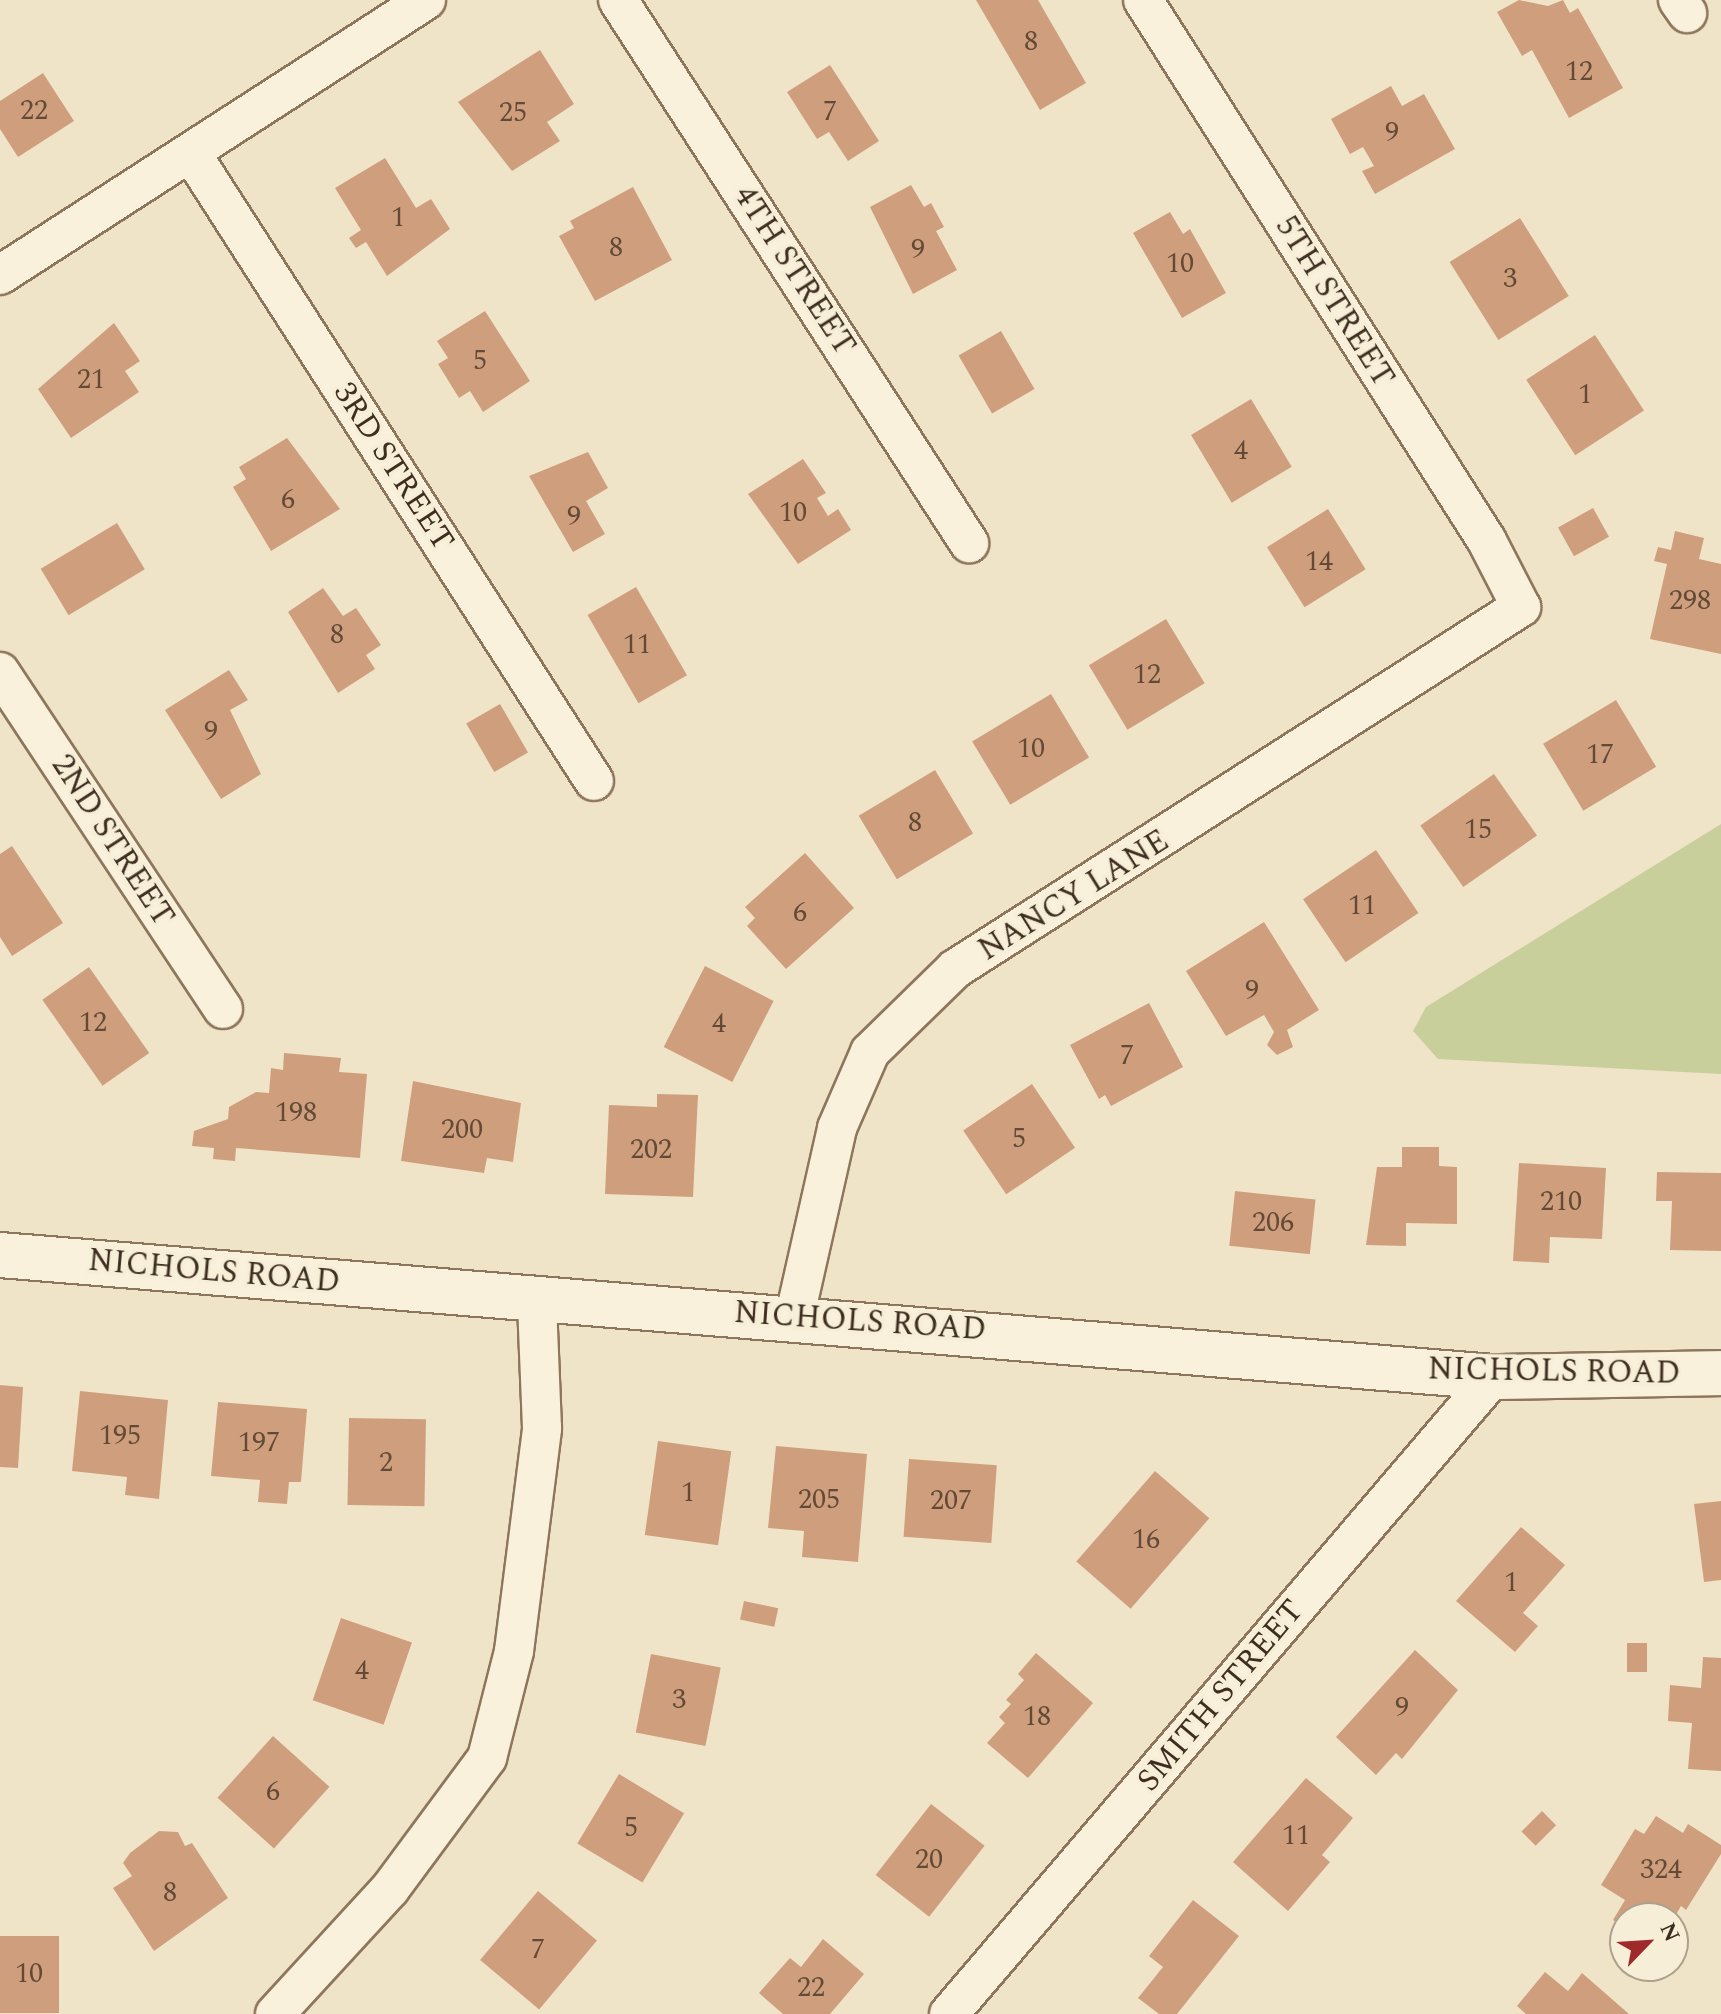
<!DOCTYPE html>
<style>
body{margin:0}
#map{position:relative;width:1721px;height:2014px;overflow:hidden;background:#f0e4c8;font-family:Spectral,serif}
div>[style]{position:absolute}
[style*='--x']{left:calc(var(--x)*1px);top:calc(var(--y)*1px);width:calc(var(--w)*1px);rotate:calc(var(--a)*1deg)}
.green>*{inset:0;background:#c9cf9b}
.building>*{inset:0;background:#cf9f7d;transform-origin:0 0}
.roads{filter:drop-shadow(2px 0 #8d765c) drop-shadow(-2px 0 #8d765c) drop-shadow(0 2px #8d765c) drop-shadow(0 -2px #8d765c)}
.minor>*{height:38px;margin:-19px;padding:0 19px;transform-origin:19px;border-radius:19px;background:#faf1dc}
.tertiary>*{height:44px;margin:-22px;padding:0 22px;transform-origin:22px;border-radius:22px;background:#faf1dc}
span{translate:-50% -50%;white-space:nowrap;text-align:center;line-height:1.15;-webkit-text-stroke:7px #f7eed8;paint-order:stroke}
.number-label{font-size:28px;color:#624a37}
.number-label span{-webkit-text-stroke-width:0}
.street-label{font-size:32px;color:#3d2e20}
.north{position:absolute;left:1609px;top:1902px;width:80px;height:80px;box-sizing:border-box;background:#f7eed8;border:2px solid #ada18e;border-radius:50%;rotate:65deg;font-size:22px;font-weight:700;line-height:32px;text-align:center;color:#3d2e20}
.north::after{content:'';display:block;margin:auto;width:28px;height:36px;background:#9e2a2b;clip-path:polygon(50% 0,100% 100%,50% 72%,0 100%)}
</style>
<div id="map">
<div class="green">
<div style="clip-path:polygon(1721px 824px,1721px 1074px,1438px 1059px,1413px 1031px,1426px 1007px)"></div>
</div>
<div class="building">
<div style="clip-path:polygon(976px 0,1038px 0,1086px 83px,1040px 110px)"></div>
<div style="clip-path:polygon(1519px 0,1548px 6px,1563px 0,1570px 13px,1578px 8px,1623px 88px,1569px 118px,1532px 50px,1522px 56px,1497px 12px)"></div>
<div style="clip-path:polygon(540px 50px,574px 104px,547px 122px,560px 141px,512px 171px,458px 102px)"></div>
<div style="clip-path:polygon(830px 65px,879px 141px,848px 161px,829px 132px,817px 139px,787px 92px)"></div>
<div style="clip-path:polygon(43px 73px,74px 121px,18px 157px,0 129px,0 101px)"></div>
<div style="clip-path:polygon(1391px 86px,1402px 106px,1424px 94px,1455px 149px,1375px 194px,1362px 171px,1374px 166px,1363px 147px,1350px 154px,1331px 119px)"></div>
<div style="clip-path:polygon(385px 158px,416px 208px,431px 199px,450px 229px,387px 276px,366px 242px,356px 248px,349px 238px,361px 230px,335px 188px)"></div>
<div style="clip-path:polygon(911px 185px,924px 207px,931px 203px,944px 227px,936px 231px,957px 270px,913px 294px,870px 207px)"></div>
<div style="clip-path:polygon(633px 187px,672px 260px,595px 301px,559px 236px,574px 228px,570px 221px)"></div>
<div style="clip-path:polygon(1170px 212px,1183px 234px,1190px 229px,1226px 293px,1182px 318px,1133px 233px)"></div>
<div style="left:1520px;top:218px;width:92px;height:83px;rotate:58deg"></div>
<div style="clip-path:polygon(485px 311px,530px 381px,483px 412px,470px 391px,459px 398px,438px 364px,448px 358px,437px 341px)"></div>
<div style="clip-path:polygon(114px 323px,140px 361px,125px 371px,139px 392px,71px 438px,38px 389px)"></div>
<div style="left:1001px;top:331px;width:67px;height:49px;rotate:60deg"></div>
<div style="left:1595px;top:335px;width:90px;height:82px;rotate:57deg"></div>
<div style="left:1251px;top:399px;width:79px;height:70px;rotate:59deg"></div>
<div style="clip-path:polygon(287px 438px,340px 509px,271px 551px,233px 487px,246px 479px,239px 467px)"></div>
<div style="clip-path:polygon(588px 452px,608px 488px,586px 501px,605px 534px,573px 552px,529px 476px)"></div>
<div style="clip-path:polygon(803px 459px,826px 493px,817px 498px,828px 516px,838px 509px,851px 530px,798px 564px,748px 494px)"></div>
<div style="left:1593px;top:508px;width:33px;height:40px;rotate:61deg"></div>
<div style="left:1328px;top:509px;width:71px;height:72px;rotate:58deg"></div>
<div style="left:117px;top:523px;width:54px;height:89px;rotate:59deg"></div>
<div style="clip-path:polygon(1675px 531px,1704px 538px,1699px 559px,1721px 564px,1721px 654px,1650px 639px,1667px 564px,1654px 561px,1658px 547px,1671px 550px)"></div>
<div style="left:636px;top:587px;width:102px;height:56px;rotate:60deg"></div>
<div style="clip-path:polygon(323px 588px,343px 616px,356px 608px,381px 645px,366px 655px,375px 669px,338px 693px,288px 612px)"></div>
<div style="left:1166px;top:619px;width:75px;height:90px;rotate:59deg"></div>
<div style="clip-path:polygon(229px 670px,248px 700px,230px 710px,261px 774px,221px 799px,165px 710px)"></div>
<div style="left:1051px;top:694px;width:74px;height:92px;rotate:59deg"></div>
<div style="left:1616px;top:700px;width:78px;height:85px;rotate:59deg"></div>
<div style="left:500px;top:704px;width:56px;height:39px;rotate:60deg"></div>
<div style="left:935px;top:770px;width:74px;height:89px;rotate:59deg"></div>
<div style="left:1494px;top:774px;width:75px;height:90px;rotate:55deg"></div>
<div style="clip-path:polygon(12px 846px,63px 923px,12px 956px,0 937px,0 854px)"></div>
<div style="left:1376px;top:850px;width:76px;height:88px;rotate:56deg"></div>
<div style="clip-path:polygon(805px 853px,854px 908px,786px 969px,747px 926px,755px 918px,745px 907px)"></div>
<div style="clip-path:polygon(1264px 922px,1319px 1010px,1287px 1030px,1293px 1047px,1277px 1055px,1267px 1045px,1274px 1032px,1264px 1015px,1226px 1036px,1186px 971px)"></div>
<div style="left:705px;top:966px;width:77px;height:91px;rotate:27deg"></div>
<div style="left:89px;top:967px;width:105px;height:57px;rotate:55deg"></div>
<div style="clip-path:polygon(1149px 1003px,1183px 1067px,1111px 1106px,1105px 1095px,1099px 1099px,1070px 1045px)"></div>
<div style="clip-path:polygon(284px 1053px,341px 1058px,339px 1072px,367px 1074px,360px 1158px,236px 1148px,235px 1161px,213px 1159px,214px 1148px,192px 1146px,194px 1131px,228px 1119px,229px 1107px,256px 1092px,269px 1093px,271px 1068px,283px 1070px)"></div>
<div style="clip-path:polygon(413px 1081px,521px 1103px,513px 1162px,487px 1158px,484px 1173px,401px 1161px)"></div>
<div style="left:1032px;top:1084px;width:77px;height:83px;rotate:56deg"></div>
<div style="clip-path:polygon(657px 1094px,698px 1095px,693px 1197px,605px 1194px,609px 1105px,657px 1107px)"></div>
<div style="clip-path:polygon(1402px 1147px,1439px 1147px,1439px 1166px,1457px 1167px,1457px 1224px,1406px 1223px,1406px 1246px,1366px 1245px,1377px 1167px,1402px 1167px)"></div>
<div style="clip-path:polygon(1519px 1163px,1606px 1168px,1602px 1239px,1550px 1237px,1549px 1263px,1513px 1261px)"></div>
<div style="clip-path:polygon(1657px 1172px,1721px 1173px,1721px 1251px,1670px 1250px,1672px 1201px,1656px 1201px)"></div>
<div style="left:1235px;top:1191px;width:81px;height:55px;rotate:6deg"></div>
<div style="clip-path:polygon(0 1385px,23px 1387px,18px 1468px,0 1467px)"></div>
<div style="clip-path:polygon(80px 1391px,168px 1400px,159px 1499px,125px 1495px,127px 1477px,72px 1471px)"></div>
<div style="clip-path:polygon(218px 1402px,307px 1409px,301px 1482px,289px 1482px,287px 1504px,258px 1502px,260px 1480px,211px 1476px)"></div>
<div style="left:349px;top:1418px;width:77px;height:87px;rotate:1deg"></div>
<div style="left:658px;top:1441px;width:74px;height:95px;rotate:8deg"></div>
<div style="clip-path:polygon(776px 1446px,867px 1454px,858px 1562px,802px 1557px,804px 1531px,768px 1528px)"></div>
<div style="left:909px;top:1459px;width:88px;height:78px;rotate:4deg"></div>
<div style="left:1155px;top:1471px;width:72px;height:120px;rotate:41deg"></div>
<div style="clip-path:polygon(1721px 1501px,1721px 1580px,1704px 1582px,1694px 1504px)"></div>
<div style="clip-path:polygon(1521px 1527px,1565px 1565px,1523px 1613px,1538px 1626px,1515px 1652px,1456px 1601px)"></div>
<div style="left:744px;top:1601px;width:35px;height:19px;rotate:12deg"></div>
<div style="left:341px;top:1618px;width:75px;height:87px;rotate:19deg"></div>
<div style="left:1627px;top:1643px;width:20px;height:29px"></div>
<div style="clip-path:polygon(1415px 1650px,1458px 1690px,1402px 1759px,1396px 1753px,1376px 1775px,1336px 1737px)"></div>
<div style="clip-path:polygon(1036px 1653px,1093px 1703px,1028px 1778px,987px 1743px,1005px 1723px,999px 1717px,1011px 1704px,1006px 1700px,1024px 1680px,1018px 1674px)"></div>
<div style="left:651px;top:1654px;width:71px;height:80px;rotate:11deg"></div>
<div style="clip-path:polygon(1703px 1657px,1721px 1658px,1721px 1771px,1688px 1769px,1692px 1723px,1668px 1721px,1670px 1685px,1701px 1688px)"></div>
<div style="left:273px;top:1736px;width:76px;height:83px;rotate:42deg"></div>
<div style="left:619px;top:1774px;width:76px;height:81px;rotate:31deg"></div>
<div style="clip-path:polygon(1306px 1778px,1353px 1818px,1322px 1855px,1330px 1862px,1288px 1911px,1233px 1862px)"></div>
<div style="left:931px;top:1804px;width:68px;height:90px;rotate:38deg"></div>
<div style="left:1542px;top:1811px;width:20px;height:29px;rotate:45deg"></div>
<div style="clip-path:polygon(1656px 1816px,1683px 1833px,1688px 1824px,1721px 1845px,1721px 1854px,1686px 1910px,1681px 1906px,1674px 1918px,1625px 1918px,1625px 1928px,1613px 1920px,1625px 1900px,1601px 1885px,1635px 1829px,1644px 1834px)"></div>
<div style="clip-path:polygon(159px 1831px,178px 1832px,185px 1846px,192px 1843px,228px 1898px,154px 1951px,113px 1888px,132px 1876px,123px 1863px,130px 1853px)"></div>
<div style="left:538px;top:1891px;width:77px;height:90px;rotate:40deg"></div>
<div style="clip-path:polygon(1193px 1900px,1239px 1936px,1177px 2014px,1159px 2014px,1138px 1998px,1163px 1967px,1149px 1956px)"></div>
<div style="left:0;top:1936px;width:59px;height:77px"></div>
<div style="clip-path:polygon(823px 1939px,864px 1974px,830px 2014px,783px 2014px,759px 1993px,790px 1958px,801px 1967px)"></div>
<div style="clip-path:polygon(1545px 1972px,1568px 1991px,1582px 1973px,1629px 2014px,1526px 2014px,1517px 2006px)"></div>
</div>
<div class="roads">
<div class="minor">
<div style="--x:618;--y:0;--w:647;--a:57.12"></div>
<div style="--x:1678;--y:0;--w:16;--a:55"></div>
<div style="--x:191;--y:153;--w:746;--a:57.31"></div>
<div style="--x:0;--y:275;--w:507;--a:-32.84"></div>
<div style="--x:0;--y:672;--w:404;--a:56.5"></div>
<div style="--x:795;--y:1315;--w:192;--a:-77.3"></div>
<div style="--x:837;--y:1128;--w:83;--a:-66.5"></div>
<div style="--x:870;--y:1052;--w:119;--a:-44.3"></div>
<div style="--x:955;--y:969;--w:672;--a:-32.6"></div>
<div style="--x:1521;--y:607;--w:74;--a:-117.3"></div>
<div style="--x:1487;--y:541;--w:641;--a:-122.45"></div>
<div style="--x:275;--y:2014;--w:170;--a:-47.4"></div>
<div style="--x:390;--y:1889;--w:163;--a:-53.5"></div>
<div style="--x:487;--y:1758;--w:110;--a:-75.8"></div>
<div style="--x:514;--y:1651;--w:225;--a:-82.8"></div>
<div style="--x:542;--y:1428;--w:126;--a:-92.3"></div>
<div style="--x:949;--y:2014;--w:838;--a:-49.5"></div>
</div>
<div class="tertiary">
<div style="--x:0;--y:1255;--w:1498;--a:4.67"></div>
<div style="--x:1493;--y:1377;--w:228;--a:-1"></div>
</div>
</div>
<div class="number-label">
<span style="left:1031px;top:42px">8</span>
<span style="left:1579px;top:72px">12</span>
<span style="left:34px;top:111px">22</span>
<span style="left:830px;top:112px">7</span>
<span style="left:513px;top:113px">25</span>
<span style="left:1392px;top:133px">9</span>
<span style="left:398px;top:218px">1</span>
<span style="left:616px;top:248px">8</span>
<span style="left:918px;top:250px">9</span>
<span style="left:1180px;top:264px">10</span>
<span style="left:1510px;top:279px">3</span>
<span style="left:480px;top:361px">5</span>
<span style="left:91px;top:380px">21</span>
<span style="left:1585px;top:395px">1</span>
<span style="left:1241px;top:451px">4</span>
<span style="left:288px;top:500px">6</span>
<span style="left:793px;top:513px">10</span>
<span style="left:574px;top:517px">9</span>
<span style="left:1319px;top:562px">14</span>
<span style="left:1690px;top:601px">298</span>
<span style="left:337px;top:635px">8</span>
<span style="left:637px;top:645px">11</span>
<span style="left:1147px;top:675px">12</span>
<span style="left:211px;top:732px">9</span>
<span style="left:1031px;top:749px">10</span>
<span style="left:1600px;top:755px">17</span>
<span style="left:915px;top:823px">8</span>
<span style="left:1478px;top:830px">15</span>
<span style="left:1362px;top:906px">11</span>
<span style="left:800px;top:913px">6</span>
<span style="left:1252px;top:991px">9</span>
<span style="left:93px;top:1023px">12</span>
<span style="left:719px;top:1024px">4</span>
<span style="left:1127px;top:1056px">7</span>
<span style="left:296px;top:1113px">198</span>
<span style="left:462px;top:1130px">200</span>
<span style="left:1019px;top:1139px">5</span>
<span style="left:651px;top:1150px">202</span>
<span style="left:1561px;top:1202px">210</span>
<span style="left:1273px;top:1223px">206</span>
<span style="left:120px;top:1436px">195</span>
<span style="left:259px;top:1443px">197</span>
<span style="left:386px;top:1463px">2</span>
<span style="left:688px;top:1493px">1</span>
<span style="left:819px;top:1500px">205</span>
<span style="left:951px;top:1501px">207</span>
<span style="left:1146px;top:1540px">16</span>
<span style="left:1511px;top:1583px">1</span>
<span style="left:362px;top:1671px">4</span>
<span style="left:679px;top:1700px">3</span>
<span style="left:1402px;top:1708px">9</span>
<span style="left:1037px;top:1717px">18</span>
<span style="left:273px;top:1792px">6</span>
<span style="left:631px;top:1828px">5</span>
<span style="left:1296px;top:1836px">11</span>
<span style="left:929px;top:1860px">20</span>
<span style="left:1661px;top:1870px">324</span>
<span style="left:170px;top:1893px">8</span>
<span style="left:538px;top:1950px">7</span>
<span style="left:29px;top:1974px">10</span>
<span style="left:811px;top:1988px">22</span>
</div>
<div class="street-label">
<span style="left:794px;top:271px;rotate:57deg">4TH STREET</span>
<span style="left:1334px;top:302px;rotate:58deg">5TH STREET</span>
<span style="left:393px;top:467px;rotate:57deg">3RD STREET</span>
<span style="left:112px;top:841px;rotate:57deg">2ND STREET</span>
<span style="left:1074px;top:896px;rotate:-32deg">NANCY LANE</span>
<span style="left:214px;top:1272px;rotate:5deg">NICHOLS ROAD</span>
<span style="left:860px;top:1322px;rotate:4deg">NICHOLS ROAD</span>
<span style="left:1554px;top:1372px;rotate:1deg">NICHOLS ROAD</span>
<span style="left:1221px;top:1696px;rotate:-50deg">SMITH STREET</span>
</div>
<div class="north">N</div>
</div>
